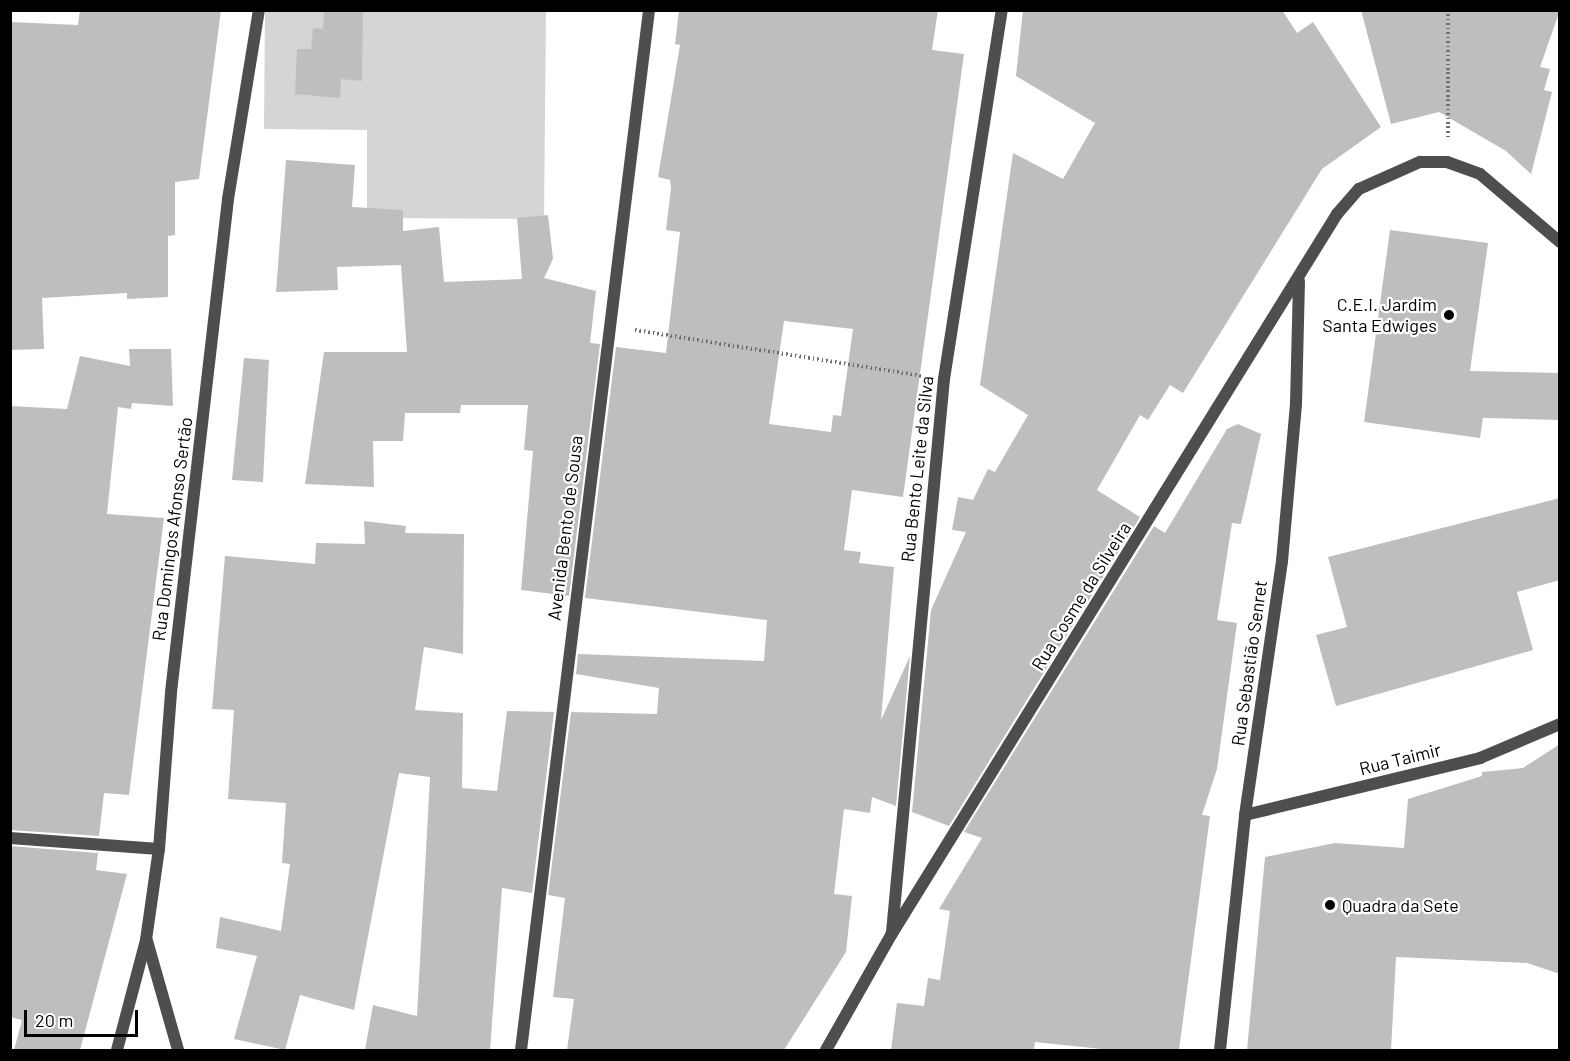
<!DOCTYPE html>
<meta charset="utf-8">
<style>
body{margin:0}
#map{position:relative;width:1570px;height:1061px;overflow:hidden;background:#fff;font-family:Barlow,sans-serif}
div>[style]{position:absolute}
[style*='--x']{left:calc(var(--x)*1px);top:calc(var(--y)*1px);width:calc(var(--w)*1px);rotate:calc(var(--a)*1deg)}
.green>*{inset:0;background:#d5d5d5}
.building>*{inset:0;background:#bebebe}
.path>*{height:4px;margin-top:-2px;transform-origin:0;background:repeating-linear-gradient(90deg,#707070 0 1.5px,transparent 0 4.5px)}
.street>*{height:12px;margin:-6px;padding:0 6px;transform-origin:6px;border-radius:6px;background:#4e4e4e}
.dots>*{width:16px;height:16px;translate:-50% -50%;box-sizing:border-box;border:3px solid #fff;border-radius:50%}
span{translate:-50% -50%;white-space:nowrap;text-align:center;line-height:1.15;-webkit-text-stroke:4.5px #fff;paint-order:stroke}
.poi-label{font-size:18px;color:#000}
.right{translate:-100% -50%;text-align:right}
.left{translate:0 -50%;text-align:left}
.street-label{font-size:18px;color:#000}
.frame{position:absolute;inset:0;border:12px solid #000;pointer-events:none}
.scale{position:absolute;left:24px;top:1010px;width:114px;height:27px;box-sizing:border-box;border:3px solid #000;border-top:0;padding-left:8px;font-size:18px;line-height:21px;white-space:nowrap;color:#000;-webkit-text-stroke:4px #fff;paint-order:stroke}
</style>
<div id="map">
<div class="green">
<div style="clip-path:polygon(265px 11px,546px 11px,544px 219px,367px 218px,367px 130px,264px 129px)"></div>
</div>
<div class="building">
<div style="clip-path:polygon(80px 10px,221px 10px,199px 179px,175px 182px,175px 235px,168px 236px,168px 297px,127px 299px,127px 293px,42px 298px,44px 349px,10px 350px,10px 22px,78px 25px)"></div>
<div style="clip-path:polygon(324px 10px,363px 10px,362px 81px,341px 79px,340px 98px,295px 94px,297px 49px,311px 49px,313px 28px,323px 29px)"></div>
<div style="clip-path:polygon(evenodd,679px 10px,938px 10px,932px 50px,964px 54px,903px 497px,852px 490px,844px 550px,861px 552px,859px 563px,894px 567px,881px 720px,910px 656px,896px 806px,872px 797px,870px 813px,844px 809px,834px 894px,852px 896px,846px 952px,784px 1050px,567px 1050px,574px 999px,553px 997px,565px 898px,548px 895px,571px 712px,657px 714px,659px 688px,576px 674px,578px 654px,764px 661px,767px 620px,585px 598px,616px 347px,666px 353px,680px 232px,666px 230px,671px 188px,670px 180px,658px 177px,680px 45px,675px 44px,679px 10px,784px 321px,853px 329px,841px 416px,833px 415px,831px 432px,769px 424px,784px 321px)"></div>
<div style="clip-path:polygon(1023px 10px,1282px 10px,1297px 33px,1313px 22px,1381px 127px,1322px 169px,1183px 393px,1170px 385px,1148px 420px,1140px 415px,1097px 490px,1140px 517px,949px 826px,912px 812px,931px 610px,966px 532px,952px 530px,958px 497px,973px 500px,988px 469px,995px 472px,1028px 415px,980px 385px,1013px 153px,1063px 179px,1095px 123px,1016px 76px)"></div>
<div style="clip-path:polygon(1361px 10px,1560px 10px,1540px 67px,1550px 69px,1544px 90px,1552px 92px,1531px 174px,1506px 151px,1439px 112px,1391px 124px)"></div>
<div style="clip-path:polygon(286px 160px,355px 165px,352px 207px,403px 210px,403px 231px,439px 227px,444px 282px,522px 279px,517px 218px,548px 215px,553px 259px,544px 278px,596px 291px,590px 343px,600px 344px,569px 596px,521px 590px,533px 451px,524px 450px,528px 405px,461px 405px,460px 413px,405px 413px,403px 441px,373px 441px,374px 487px,305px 484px,324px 352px,407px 352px,401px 265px,337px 267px,338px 290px,276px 292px)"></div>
<div style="clip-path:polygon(1390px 230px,1488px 243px,1470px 371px,1560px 373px,1560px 420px,1483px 418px,1480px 438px,1364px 422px)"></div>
<div style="clip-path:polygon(129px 349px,171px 349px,173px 406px,132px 403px,131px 409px,118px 407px,107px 514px,164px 518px,129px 795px,104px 793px,99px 836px,10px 830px,10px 406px,67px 409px,80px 356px,130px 366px)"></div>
<div style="clip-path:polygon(244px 358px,269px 360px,263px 482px,232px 480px)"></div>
<div style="clip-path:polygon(1238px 424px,1261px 434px,1241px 524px,1232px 523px,1217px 620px,1237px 623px,1217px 769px,1202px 815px,1210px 816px,1179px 1050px,1111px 1050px,1035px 1042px,1034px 1050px,891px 1050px,897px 1003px,924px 1006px,928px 978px,940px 980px,950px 911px,939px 909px,982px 838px,964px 832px,1154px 526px,1165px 533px,1227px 429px)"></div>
<div style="clip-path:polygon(1560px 498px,1560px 580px,1517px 592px,1533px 650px,1336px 706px,1316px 635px,1347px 627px,1328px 557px)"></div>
<div style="clip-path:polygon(364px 521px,406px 526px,405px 533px,464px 534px,463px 654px,424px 647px,415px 710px,463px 713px,462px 788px,497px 791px,507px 711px,554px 712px,532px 893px,502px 888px,490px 1050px,365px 1050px,373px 1005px,417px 1016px,430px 777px,399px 773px,354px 1010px,300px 995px,285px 1050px,234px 1039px,257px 956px,216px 948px,220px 917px,281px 931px,290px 864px,282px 863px,286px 803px,228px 799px,234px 710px,212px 709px,225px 556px,315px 564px,316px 543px,365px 544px)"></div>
<div style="clip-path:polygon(1560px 744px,1560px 974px,1527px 963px,1396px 957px,1391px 1050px,1247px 1050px,1265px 857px,1335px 843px,1404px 848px,1408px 799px,1482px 776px,1482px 772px,1523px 768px)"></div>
<div style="clip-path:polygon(10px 846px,98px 853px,96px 870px,127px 874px,80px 1050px,14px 1050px,22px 1020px,10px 1017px)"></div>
</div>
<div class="path">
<div style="--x:1448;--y:137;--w:127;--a:-90"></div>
<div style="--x:635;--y:330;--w:290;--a:9.1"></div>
</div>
<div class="street">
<div style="--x:1245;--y:815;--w:242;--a:-13.6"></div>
<div style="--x:1480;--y:758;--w:87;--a:-23"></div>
<div style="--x:10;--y:838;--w:149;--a:4.2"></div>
<div style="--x:892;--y:932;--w:555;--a:-84.63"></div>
<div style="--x:944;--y:379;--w:374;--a:-81.1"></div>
<div style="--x:147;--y:941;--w:113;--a:74.1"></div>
<div style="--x:117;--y:1050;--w:114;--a:-75.2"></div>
<div style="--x:146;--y:940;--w:92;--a:-81.9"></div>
<div style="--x:159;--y:849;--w:157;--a:-85.6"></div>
<div style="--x:171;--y:692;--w:496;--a:-83.4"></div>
<div style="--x:228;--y:199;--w:192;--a:-80.7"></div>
<div style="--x:521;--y:1050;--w:1048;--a:-82.98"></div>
<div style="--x:826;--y:1050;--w:132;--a:-60.5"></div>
<div style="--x:891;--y:935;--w:848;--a:-58.26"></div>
<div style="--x:1337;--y:214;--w:33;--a:-49"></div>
<div style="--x:1359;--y:189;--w:67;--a:-23.9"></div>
<div style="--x:1420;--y:162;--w:27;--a:0"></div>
<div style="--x:1447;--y:162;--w:35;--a:20"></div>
<div style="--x:1480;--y:174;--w:105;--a:40.4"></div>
<div style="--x:1220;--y:1050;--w:236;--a:-83.9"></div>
<div style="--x:1245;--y:815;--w:257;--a:-81.7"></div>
<div style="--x:1282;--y:561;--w:158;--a:-84.9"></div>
<div style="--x:1296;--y:404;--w:123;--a:-88.6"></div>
</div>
<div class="dots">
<div style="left:1449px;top:315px;background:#000"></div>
<div style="left:1330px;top:905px;background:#000"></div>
</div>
<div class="poi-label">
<span class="right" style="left:1437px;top:315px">C.E.I. Jardim<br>Santa Edwiges</span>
<span class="left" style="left:1342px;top:905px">Quadra da Sete</span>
</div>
<div class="street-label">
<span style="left:917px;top:469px;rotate:-84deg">Rua Bento Leite da Silva</span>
<span style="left:565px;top:528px;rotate:-83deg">Avenida Bento de Sousa</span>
<span style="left:172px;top:529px;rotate:-83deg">Rua Domingos Afonso Sertão</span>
<span style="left:1081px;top:596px;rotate:-58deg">Rua Cosme da Silveira</span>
<span style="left:1249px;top:663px;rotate:-82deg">Rua Sebastião Senret</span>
<span style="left:1400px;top:759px;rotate:-14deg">Rua Taimir</span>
</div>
<div class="frame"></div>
<div class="scale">20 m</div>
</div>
